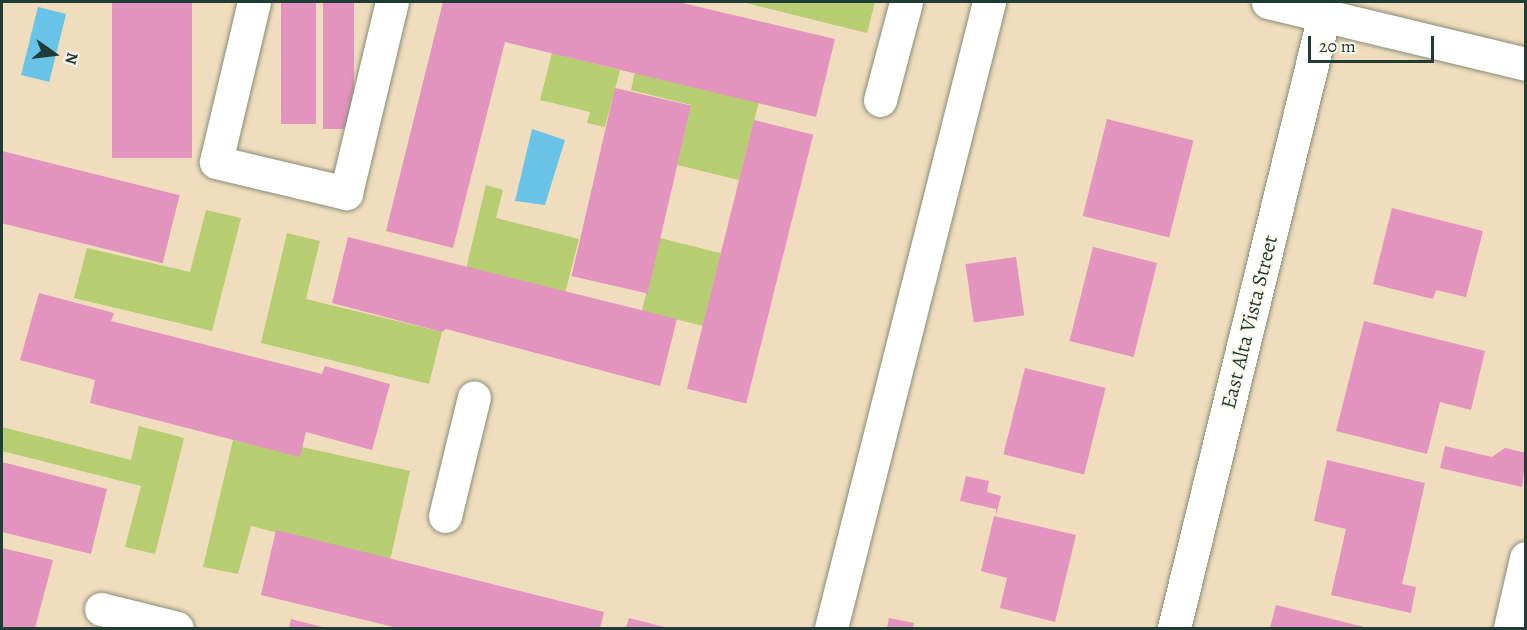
<!DOCTYPE html>
<style>
body{margin:0}
#map{position:relative;width:1527px;height:630px;overflow:hidden;background:#f0ddbd;font-family:Alegreya,serif}
div>[style]{position:absolute}
[style*='--x']{left:calc(var(--x)*1px);top:calc(var(--y)*1px);width:calc(var(--w)*1px);rotate:calc(var(--a)*1deg)}
.green>*{inset:0;background:#b6cd72;transform-origin:0 0}
.water>*{inset:0;background:#68c3e6;transform-origin:0 0}
.building>*{inset:0;background:#e293be;transform-origin:0 0}
.roads{filter:drop-shadow(0 0 2px #888d78) drop-shadow(0 0 2px #888d78)}
.minor>*{height:33px;margin:-16.5px;padding:0 16.5px;transform-origin:16.5px;border-radius:16.5px;background:#fff}
.major>*{height:33px;margin:-16.5px;padding:0 16.5px;transform-origin:16.5px;border-radius:16.5px;background:#fff}
span{translate:-50% -50%;white-space:nowrap;text-align:center;line-height:1.15;-webkit-text-stroke:4.5px #fbf7ec;paint-order:stroke}
.street-label{font-size:21px;color:#1f3d34}
.frame{position:absolute;inset:0;border:3px solid #1f3d34;pointer-events:none}
.north{position:absolute;left:24px;top:24px;width:60px;height:60px;-webkit-text-stroke:4px #fbf7ec;paint-order:stroke;rotate:104deg;font-size:16px;font-weight:700;line-height:24px;text-align:center;color:#1f3d34}
.north::after{content:'';display:block;margin:auto;width:21px;height:27px;background:#1f3d34;clip-path:polygon(50% 0,100% 100%,50% 72%,0 100%)}
.scale{position:absolute;left:1308px;top:36px;width:126px;height:27px;box-sizing:border-box;border:3px solid #1f3d34;border-top:0;padding-left:8px;font-size:18px;line-height:21px;white-space:nowrap;color:#1f3d34;-webkit-text-stroke:4px #fbf7ec;paint-order:stroke}
</style>
<div id="map">
<div class="green">
<div style="clip-path:polygon(742px 2px,875px 2px,867px 33px)"></div>
<div style="clip-path:polygon(552px 53px,620px 70px,605px 127px,587px 123px,590px 112px,540px 100px)"></div>
<div style="clip-path:polygon(635px 72px,759px 102px,739px 180px,677px 165px,691px 105px,631px 90px)"></div>
<div style="clip-path:polygon(486px 185px,503px 190px,496px 218px,579px 239px,565px 293px,466px 269px)"></div>
<div style="clip-path:polygon(206px 210px,241px 218px,212px 331px,74px 298px,87px 248px,190px 272px)"></div>
<div style="clip-path:polygon(287px 233px,320px 241px,306px 299px,442px 332px,429px 384px,261px 343px)"></div>
<div style="left:660px;top:238px;width:63px;height:75px;rotate:14deg"></div>
<div style="clip-path:polygon(139px 426px,184px 438px,155px 554px,125px 547px,141px 486px,2px 451px,2px 427px,131px 460px)"></div>
<div style="clip-path:polygon(233px 440px,300px 456px,302px 447px,410px 471px,390px 561px,251px 526px,238px 574px,203px 567px)"></div>
</div>
<div class="water">
<div style="left:38px;top:7px;width:29px;height:70px;rotate:14deg"></div>
<div style="clip-path:polygon(532px 129px,565px 140px,545px 205px,515px 201px)"></div>
</div>
<div class="building">
<div style="left:112px;top:2px;width:80px;height:156px"></div>
<div style="left:281px;top:2px;width:35px;height:122px"></div>
<div style="left:323px;top:2px;width:31px;height:127px"></div>
<div style="clip-path:polygon(443px 2px,678px 2px,835px 39px,816px 117px,505px 42px,453px 248px,386px 231px)"></div>
<div style="left:615px;top:88px;width:78px;height:193px;rotate:13deg"></div>
<div style="left:1107px;top:119px;width:89px;height:100px;rotate:14deg"></div>
<div style="left:754px;top:120px;width:61px;height:277px;rotate:14deg"></div>
<div style="left:2px;top:151px;width:183px;height:70px;rotate:14deg"></div>
<div style="clip-path:polygon(1392px 208px,1483px 231px,1466px 297px,1436px 290px,1433px 299px,1373px 284px)"></div>
<div style="clip-path:polygon(348px 237px,677px 319px,660px 386px,446px 329px,442px 332px,332px 303px)"></div>
<div style="left:1093px;top:247px;width:66px;height:97px;rotate:14deg"></div>
<div style="left:1016px;top:257px;width:59px;height:51px;rotate:82deg"></div>
<div style="clip-path:polygon(39px 293px,114px 313px,111px 321px,322px 374px,325px 366px,390px 384px,372px 450px,306px 432px,300px 457px,90px 403px,95px 380px,20px 360px)"></div>
<div style="clip-path:polygon(1364px 321px,1485px 351px,1471px 410px,1440px 402px,1427px 454px,1336px 431px)"></div>
<div style="left:1025px;top:368px;width:83px;height:89px;rotate:14deg"></div>
<div style="clip-path:polygon(1445px 446px,1492px 457px,1505px 448px,1526px 453px,1522px 487px,1440px 468px)"></div>
<div style="clip-path:polygon(1327px 460px,1425px 483px,1402px 584px,1416px 587px,1411px 613px,1331px 595px,1346px 529px,1314px 521px)"></div>
<div style="clip-path:polygon(2px 462px,107px 489px,91px 554px,2px 532px)"></div>
<div style="clip-path:polygon(966px 476px,989px 481px,987px 492px,1001px 496px,996px 515px,996px 509px,960px 501px)"></div>
<div style="clip-path:polygon(994px 516px,1076px 535px,1055px 622px,1000px 608px,1007px 578px,981px 571px)"></div>
<div style="clip-path:polygon(276px 530px,604px 612px,600px 628px,398px 628px,261px 595px)"></div>
<div style="clip-path:polygon(2px 548px,53px 560px,35px 628px,2px 628px)"></div>
<div style="clip-path:polygon(1276px 605px,1368px 628px,1270px 628px)"></div>
<div style="clip-path:polygon(629px 618px,668px 628px,626px 628px)"></div>
<div style="clip-path:polygon(889px 618px,914px 623px,913px 628px,887px 628px)"></div>
<div style="clip-path:polygon(291px 619px,326px 628px,289px 628px)"></div>
</div>
<div class="roads">
<div class="minor">
<div style="--x:254;--y:2;--w:164;--a:103.4"></div>
<div style="--x:216;--y:162;--w:134;--a:13.4"></div>
<div style="--x:346;--y:193;--w:196;--a:-76.5"></div>
<div style="--x:880;--y:100;--w:101;--a:-75.1"></div>
<div style="--x:445;--y:516;--w:122;--a:-76.3"></div>
<div style="--x:101;--y:609;--w:78;--a:14"></div>
<div style="--x:831;--y:628;--w:646;--a:-75.83"></div>
<div style="--x:1174;--y:628;--w:631;--a:-76.25"></div>
<div style="--x:1510;--y:628;--w:72;--a:-77.1"></div>
</div>
<div class="major">
<div style="--x:1268;--y:2;--w:265;--a:13.5"></div>
</div>
</div>
<div class="street-label">
<span style="left:1249px;top:322px;rotate:-76deg">East Alta Vista Street</span>
</div>
<div class="frame"></div>
<div class="north">N</div>
<div class="scale">20 m</div>
</div>
